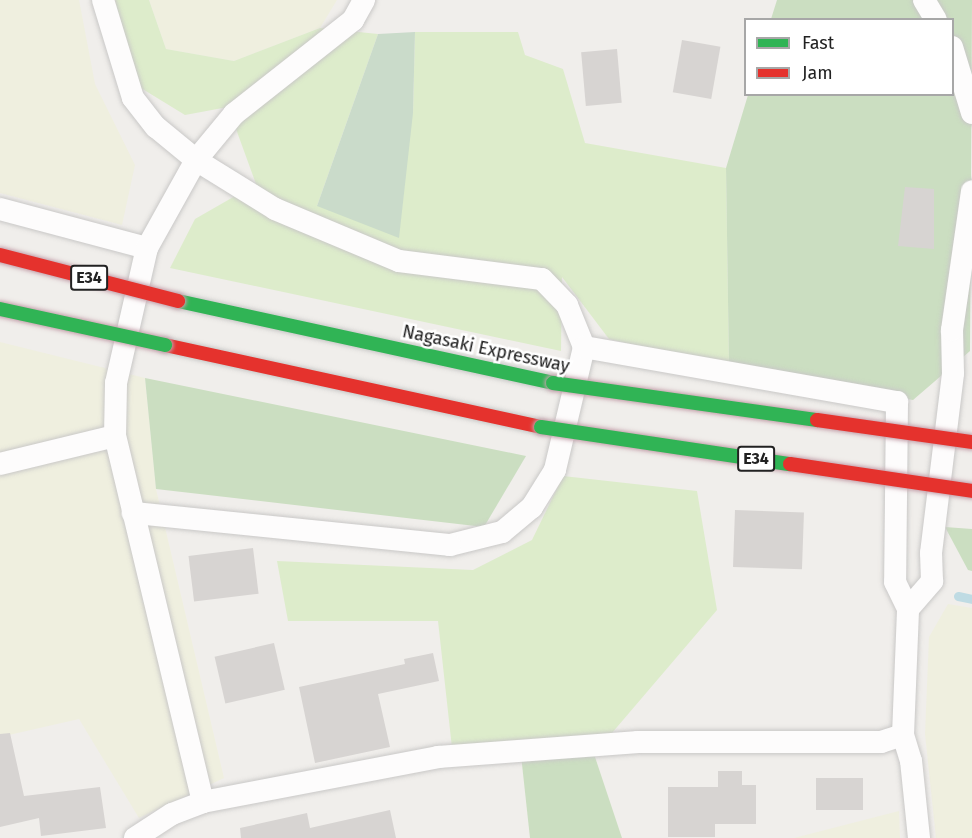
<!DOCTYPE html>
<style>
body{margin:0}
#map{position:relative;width:972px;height:838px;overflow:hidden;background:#f0eeeb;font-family:"Fira Sans",sans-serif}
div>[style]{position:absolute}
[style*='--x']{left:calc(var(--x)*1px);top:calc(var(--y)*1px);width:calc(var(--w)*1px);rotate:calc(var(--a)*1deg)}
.farmland>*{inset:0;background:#efefdf}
.grass>*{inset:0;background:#ddeccb}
.forest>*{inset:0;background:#cbdec1}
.cemetery>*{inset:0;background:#cadbca}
.stream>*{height:9px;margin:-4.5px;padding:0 4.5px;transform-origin:4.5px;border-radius:4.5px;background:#bfdbe3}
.building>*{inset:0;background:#d7d4d2;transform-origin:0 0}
.roads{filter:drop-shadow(0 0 2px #c9c8c7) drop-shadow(0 0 2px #c9c8c7)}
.street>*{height:22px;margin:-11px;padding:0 11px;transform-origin:11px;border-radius:11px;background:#fdfcfc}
.fast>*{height:14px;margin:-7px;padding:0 7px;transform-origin:7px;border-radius:7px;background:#30b455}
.jam>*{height:14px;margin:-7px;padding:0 7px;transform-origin:7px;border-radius:7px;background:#e5322d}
.bridges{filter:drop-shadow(0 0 2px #c5a2ac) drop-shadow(0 0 2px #c5a2ac)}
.fast-bridge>*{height:14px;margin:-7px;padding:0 7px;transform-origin:7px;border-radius:7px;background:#30b455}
.jam-bridge>*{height:14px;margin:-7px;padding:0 7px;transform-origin:7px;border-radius:7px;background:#e5322d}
span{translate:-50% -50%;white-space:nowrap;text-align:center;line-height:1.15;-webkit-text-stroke:5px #fff;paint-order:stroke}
.shield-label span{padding:2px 4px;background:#fff;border:2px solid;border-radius:4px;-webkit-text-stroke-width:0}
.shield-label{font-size:16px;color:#222;font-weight:700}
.street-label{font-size:18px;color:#222}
.legend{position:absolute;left:744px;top:18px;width:210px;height:78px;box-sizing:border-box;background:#fff;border:2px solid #a7a7a7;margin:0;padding:8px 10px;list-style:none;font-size:18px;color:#222}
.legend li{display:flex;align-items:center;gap:12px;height:30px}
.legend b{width:30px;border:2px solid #a7a7a7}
</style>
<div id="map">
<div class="farmland">
<div style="clip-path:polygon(0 0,79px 0,95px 84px,135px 165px,122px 225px,0 193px)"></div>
<div style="clip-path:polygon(149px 0,337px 0,320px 28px,234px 61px,166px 49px)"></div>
<div style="clip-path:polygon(0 342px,145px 378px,156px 489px,224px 778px,139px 818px,79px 719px,0 737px)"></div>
<div style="clip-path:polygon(948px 604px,972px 608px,972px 838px,936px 838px,925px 734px,929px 637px)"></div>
<div style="clip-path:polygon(899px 811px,900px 838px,794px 838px)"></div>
</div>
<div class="grass">
<div style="clip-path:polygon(115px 0,149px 0,166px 49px,234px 61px,320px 28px,378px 34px,317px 206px,413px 113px,415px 32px,518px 32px,525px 55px,563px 69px,585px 143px,726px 168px,729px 367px,609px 339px,562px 277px,561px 351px,170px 268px,195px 219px,256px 184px,228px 107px,185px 115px,136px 85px)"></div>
<div style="clip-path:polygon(563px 476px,697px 491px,717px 610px,594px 754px,453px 757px,438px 621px,288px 621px,277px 561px,473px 570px,532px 540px)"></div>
</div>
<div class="forest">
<div style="clip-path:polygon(777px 0,972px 0,970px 351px,913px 400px,729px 367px,726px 168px,748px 95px,952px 94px,952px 20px,771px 19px)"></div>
<div style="clip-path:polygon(145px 378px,526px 456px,484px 527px,156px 489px)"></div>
<div style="clip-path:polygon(945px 527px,972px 529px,972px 571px,968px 570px)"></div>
<div style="clip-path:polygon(594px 754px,622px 838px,530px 838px,521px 755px)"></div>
</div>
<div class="cemetery">
<div style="clip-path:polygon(415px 32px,413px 113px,399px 238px,317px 206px,378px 34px)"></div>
</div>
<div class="stream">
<div style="--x:958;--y:596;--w:14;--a:12"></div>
</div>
<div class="building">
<div style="left:682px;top:40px;width:39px;height:53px;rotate:10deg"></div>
<div style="left:617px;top:49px;width:54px;height:36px;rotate:85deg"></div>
<div style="clip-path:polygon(905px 187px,934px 189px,934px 249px,898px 246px)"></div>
<div style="left:735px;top:510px;width:69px;height:57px;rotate:2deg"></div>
<div style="left:253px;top:548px;width:46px;height:65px;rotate:83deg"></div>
<div style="left:274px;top:643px;width:48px;height:61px;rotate:77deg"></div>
<div style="clip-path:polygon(433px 653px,439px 681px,378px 694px,390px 747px,315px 763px,299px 687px,405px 664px,404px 659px)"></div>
<div style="clip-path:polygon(10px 733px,24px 796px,100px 787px,106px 828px,41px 836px,39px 818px,0 827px,0 734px)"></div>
<div style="clip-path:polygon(718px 771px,742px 771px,742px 785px,756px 785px,756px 824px,715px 824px,715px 837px,668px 837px,668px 787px,718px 787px)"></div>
<div style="left:816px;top:778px;width:47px;height:32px"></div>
<div style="clip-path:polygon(390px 810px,396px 838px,241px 838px,240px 828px,307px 813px,310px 828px)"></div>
</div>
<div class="roads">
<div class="street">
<div style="--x:103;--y:0;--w:102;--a:73"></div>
<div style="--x:133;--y:98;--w:37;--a:52"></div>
<div style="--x:156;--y:127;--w:52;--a:39.5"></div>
<div style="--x:196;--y:160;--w:93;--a:31.8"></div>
<div style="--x:275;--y:209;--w:134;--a:22.8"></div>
<div style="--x:399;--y:261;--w:144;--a:7.2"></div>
<div style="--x:542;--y:279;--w:36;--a:46"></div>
<div style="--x:567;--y:305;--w:45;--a:68"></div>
<div style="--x:584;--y:347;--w:126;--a:103.3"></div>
<div style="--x:555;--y:470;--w:44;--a:121.9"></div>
<div style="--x:532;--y:507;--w:39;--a:140"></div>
<div style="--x:502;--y:532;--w:54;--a:166"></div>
<div style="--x:450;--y:545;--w:319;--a:-174.2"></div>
<div style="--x:924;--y:0;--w:23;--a:59"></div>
<div style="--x:952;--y:47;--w:69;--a:73.1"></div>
<div style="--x:0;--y:209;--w:152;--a:14.9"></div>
<div style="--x:584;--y:347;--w:318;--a:10"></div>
<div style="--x:897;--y:402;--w:180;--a:90.6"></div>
<div style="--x:895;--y:582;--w:30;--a:64"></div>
<div style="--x:0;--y:464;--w:118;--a:-13.7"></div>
<div style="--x:203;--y:802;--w:239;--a:-10.8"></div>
<div style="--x:438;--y:757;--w:201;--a:-4.3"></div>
<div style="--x:638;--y:742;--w:243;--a:0"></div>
<div style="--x:881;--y:742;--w:23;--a:-18"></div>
<div style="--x:135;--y:838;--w:44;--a:-33"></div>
<div style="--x:172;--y:814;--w:33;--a:-21"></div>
<div style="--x:203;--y:802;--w:376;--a:-103.5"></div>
<div style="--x:115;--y:436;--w:53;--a:-88.9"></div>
<div style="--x:116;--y:383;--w:139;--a:-77.1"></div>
<div style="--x:147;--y:248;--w:101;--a:-60.9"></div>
<div style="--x:196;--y:160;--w:60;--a:-50.4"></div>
<div style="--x:234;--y:114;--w:152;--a:-38.3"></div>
<div style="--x:353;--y:20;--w:23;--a:-61"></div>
<div style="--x:919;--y:838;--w:77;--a:-95.9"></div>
<div style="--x:911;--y:761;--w:27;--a:-107"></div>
<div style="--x:903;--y:735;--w:126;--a:-87.7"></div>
<div style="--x:908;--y:609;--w:37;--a:-49"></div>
<div style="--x:932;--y:581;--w:28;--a:-92"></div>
<div style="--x:931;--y:553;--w:181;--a:-83"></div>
<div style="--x:953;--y:373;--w:43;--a:-91.3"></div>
<div style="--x:952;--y:330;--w:140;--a:-81.8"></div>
</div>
<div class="fast">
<div style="--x:178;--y:301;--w:384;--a:12.3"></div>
</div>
<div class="jam">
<div style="--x:165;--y:345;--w:385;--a:12.3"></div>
</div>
</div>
<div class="bridges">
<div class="fast-bridge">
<div style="--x:0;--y:309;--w:169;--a:12.3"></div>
<div style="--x:553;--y:383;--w:267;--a:8"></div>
<div style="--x:541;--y:427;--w:252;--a:8.5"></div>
</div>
<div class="jam-bridge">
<div style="--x:0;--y:255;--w:184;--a:14.5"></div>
<div style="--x:817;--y:420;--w:157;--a:8.1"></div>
<div style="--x:790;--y:464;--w:184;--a:8.4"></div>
</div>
</div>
<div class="shield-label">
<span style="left:89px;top:278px">E34</span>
<span style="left:756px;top:459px">E34</span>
</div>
<div class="street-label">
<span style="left:486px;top:349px;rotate:12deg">Nagasaki Expressway</span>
</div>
<ul class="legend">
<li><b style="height:8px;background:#30b455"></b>Fast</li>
<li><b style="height:8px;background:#e5322d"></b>Jam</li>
</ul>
</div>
